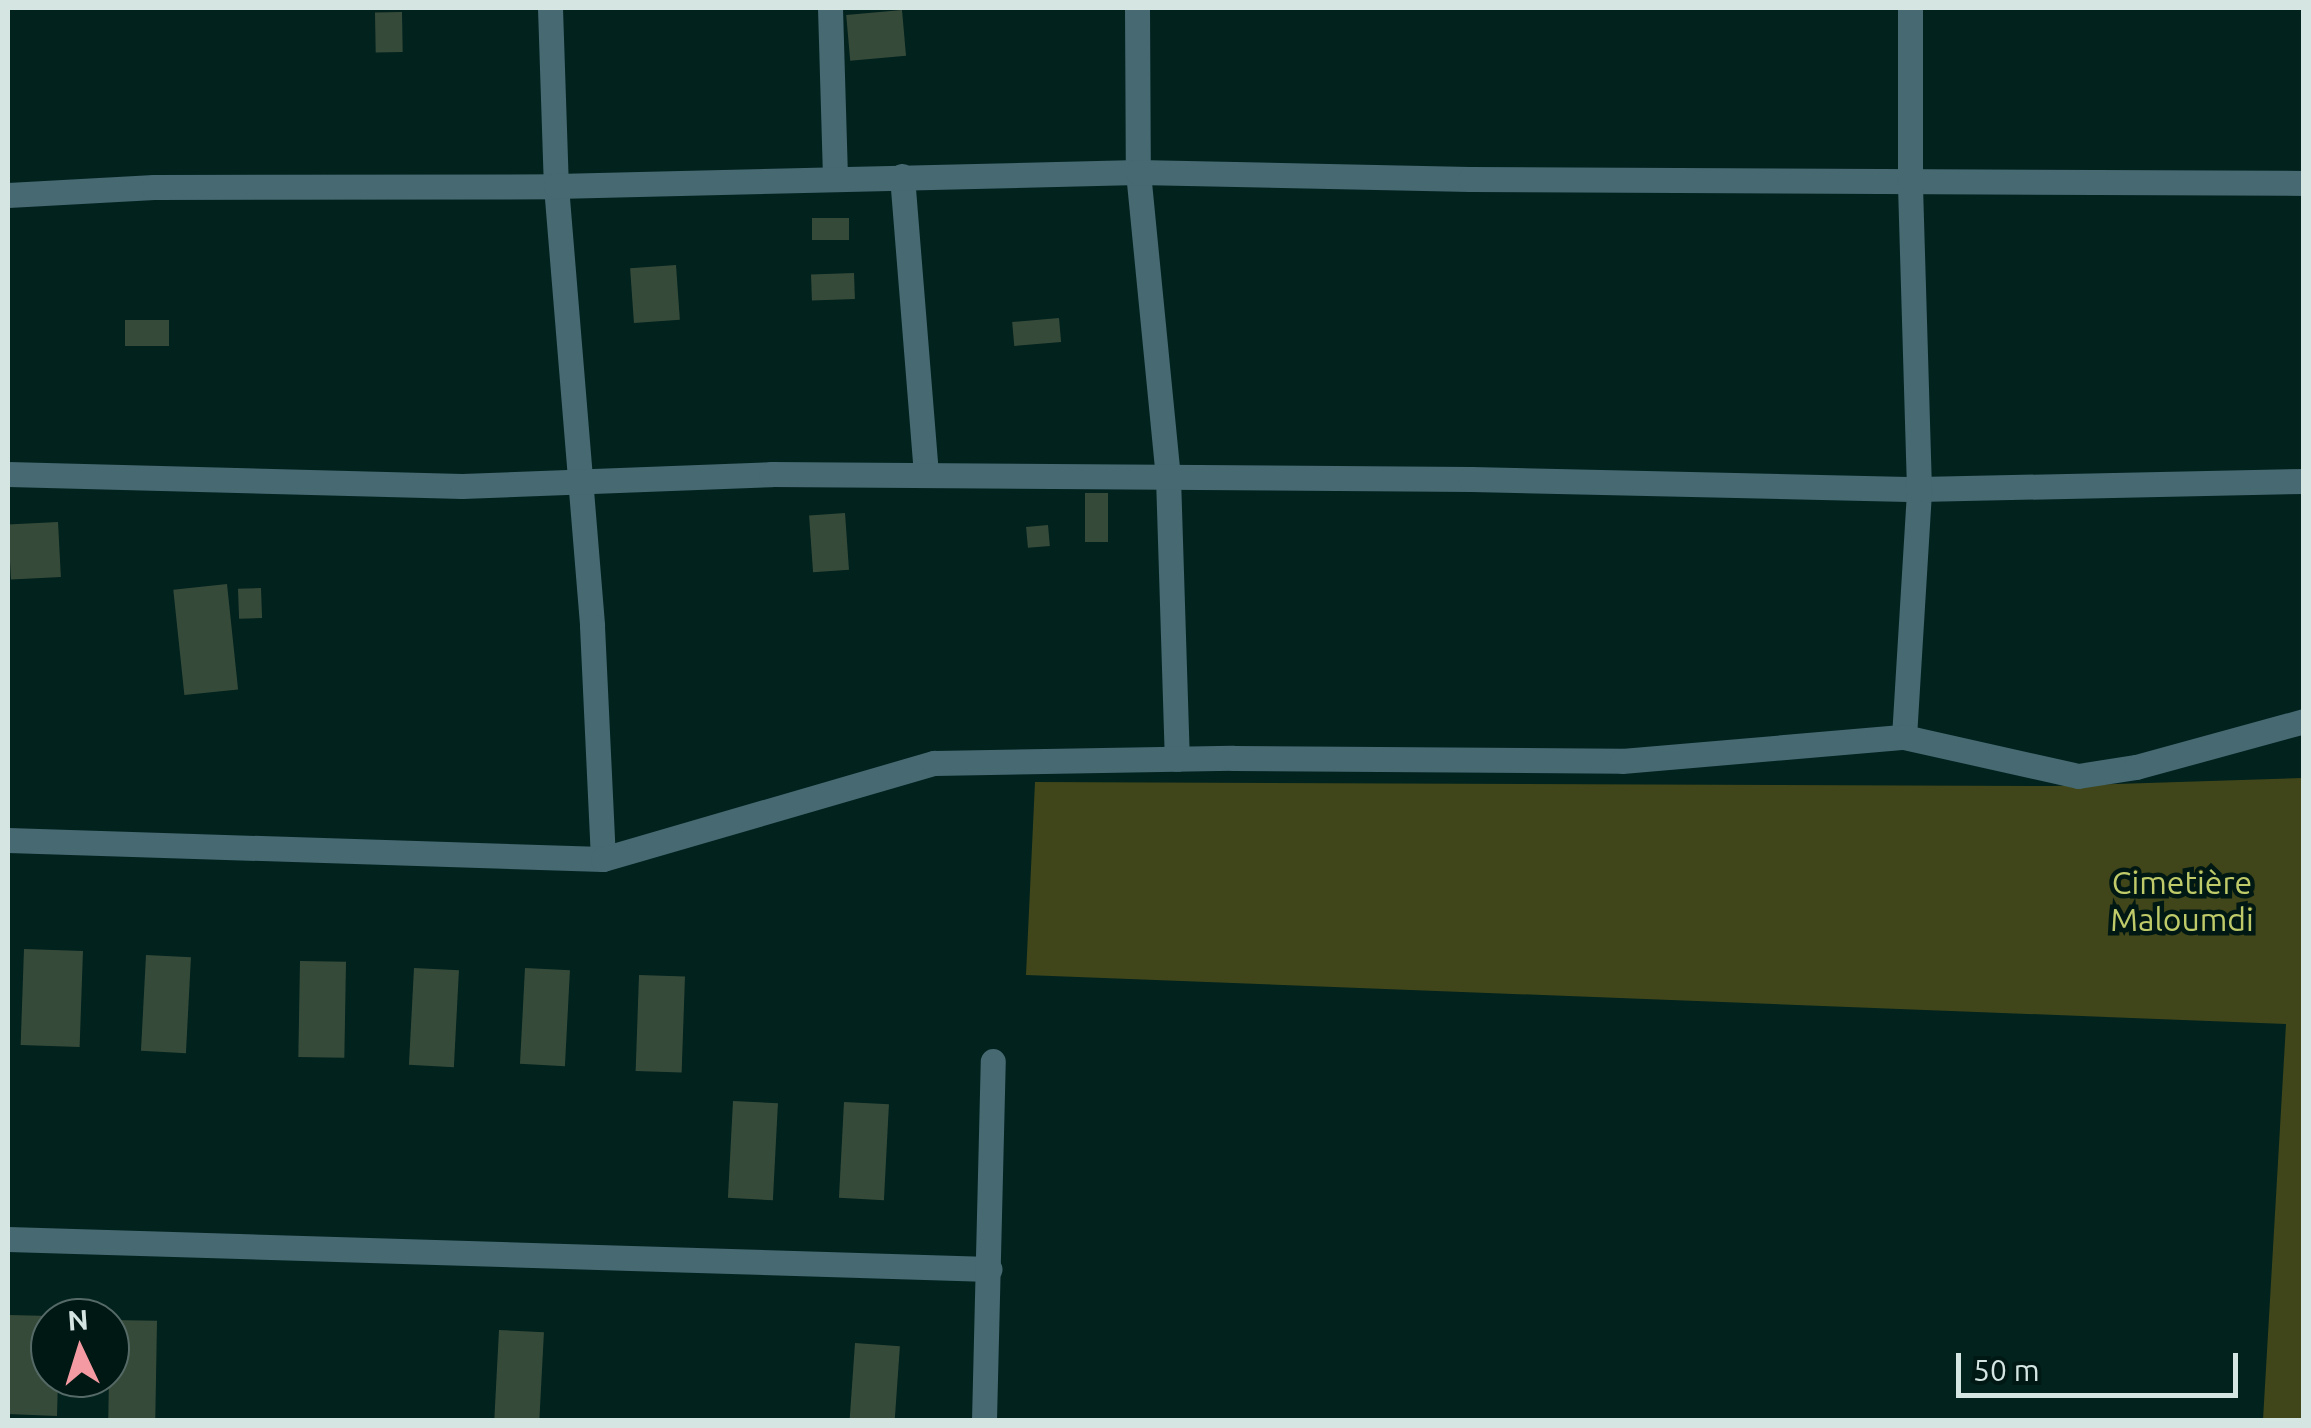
<!DOCTYPE html>
<meta charset="utf-8">
<style>
body{margin:0}
#map{position:relative;width:2311px;height:1428px;overflow:hidden;background:#02221e;font-family:Ubuntu,sans-serif}
div>[style]{position:absolute}
[style*='--x']{left:calc(var(--x)*1px);top:calc(var(--y)*1px);width:calc(var(--w)*1px);rotate:calc(var(--a)*1deg)}
.green>*{inset:0;background:#404619}
.building>*{inset:0;background:#364a39;transform-origin:0 0}
.minor>*{height:25px;margin:-12.5px;padding:0 12.5px;transform-origin:12.5px;border-radius:12.5px;background:#466972}
span{translate:-50% -50%;white-space:nowrap;text-align:center;line-height:1.15;-webkit-text-stroke:9px #001814;paint-order:stroke}
.park-label{font-size:32px;color:#bfcb69}
.frame{position:absolute;inset:0;border:10px solid #d4e5e2;pointer-events:none}
.north{position:absolute;left:30px;top:1298px;width:100px;height:100px;box-sizing:border-box;background:#001814;border:2px solid #556a66;border-radius:50%;rotate:356deg;font-size:28px;font-weight:700;line-height:40px;text-align:center;color:#d4e5e2}
.north::after{content:'';display:block;margin:auto;width:35px;height:45px;background:#f49aa2;clip-path:polygon(50% 0,100% 100%,50% 72%,0 100%)}
.scale{position:absolute;left:1956px;top:1353px;width:282px;height:45px;box-sizing:border-box;border:5px solid #d4e5e2;border-top:0;padding-left:12px;font-size:30px;line-height:35px;white-space:nowrap;color:#d4e5e2;-webkit-text-stroke:8px #001814;paint-order:stroke}
</style>
<div id="map">
<div class="green">
<div style="clip-path:polygon(2303px 778px,2303px 1420px,2263px 1420px,2286px 1024px,1026px 975px,1035px 782px,2054px 786px)"></div>
</div>
<div class="building">
<div style="left:902px;top:10px;width:46px;height:56px;rotate:85deg"></div>
<div style="left:402px;top:12px;width:40px;height:27px;rotate:89deg"></div>
<div style="left:812px;top:218px;width:37px;height:22px"></div>
<div style="left:676px;top:265px;width:55px;height:46px;rotate:86deg"></div>
<div style="left:854px;top:273px;width:26px;height:43px;rotate:88deg"></div>
<div style="left:1059px;top:318px;width:24px;height:47px;rotate:85deg"></div>
<div style="left:169px;top:320px;width:26px;height:44px;rotate:90deg"></div>
<div style="left:1085px;top:493px;width:23px;height:49px"></div>
<div style="left:845px;top:513px;width:57px;height:36px;rotate:86deg"></div>
<div style="left:58px;top:522px;width:55px;height:50px;rotate:87deg"></div>
<div style="left:1048px;top:525px;width:21px;height:22px;rotate:85deg"></div>
<div style="left:227px;top:584px;width:106px;height:54px;rotate:84deg"></div>
<div style="left:261px;top:588px;width:30px;height:23px;rotate:88deg"></div>
<div style="left:24px;top:949px;width:59px;height:96px;rotate:2deg"></div>
<div style="left:146px;top:955px;width:45px;height:96px;rotate:3deg"></div>
<div style="left:300px;top:961px;width:46px;height:96px;rotate:1deg"></div>
<div style="left:414px;top:968px;width:45px;height:97px;rotate:3deg"></div>
<div style="left:525px;top:968px;width:45px;height:96px;rotate:3deg"></div>
<div style="left:639px;top:975px;width:46px;height:96px;rotate:2deg"></div>
<div style="left:733px;top:1101px;width:45px;height:97px;rotate:3deg"></div>
<div style="left:844px;top:1102px;width:45px;height:96px;rotate:3deg"></div>
<div style="clip-path:polygon(9px 1315px,50px 1316px,50px 1378px,58px 1378px,57px 1416px,8px 1414px)"></div>
<div style="left:110px;top:1320px;width:47px;height:99px;rotate:1deg"></div>
<div style="left:499px;top:1330px;width:45px;height:90px;rotate:3deg"></div>
<div style="left:855px;top:1343px;width:45px;height:77px;rotate:4deg"></div>
</div>
<div class="minor">
<div style="--x:550;--y:8;--w:178;--a:88.1"></div>
<div style="--x:556;--y:186;--w:441;--a:85.3"></div>
<div style="--x:592;--y:626;--w:233;--a:87.3"></div>
<div style="--x:830;--y:8;--w:171;--a:88.3"></div>
<div style="--x:1137;--y:8;--w:164;--a:89.7"></div>
<div style="--x:1138;--y:172;--w:306;--a:84.4"></div>
<div style="--x:1168;--y:477;--w:282;--a:88.2"></div>
<div style="--x:902;--y:176;--w:300;--a:85.4"></div>
<div style="--x:8;--y:195;--w:146;--a:-3.1"></div>
<div style="--x:154;--y:187;--w:402;--a:-0.1"></div>
<div style="--x:556;--y:186;--w:582;--a:-1.38"></div>
<div style="--x:1138;--y:172;--w:332;--a:1.2"></div>
<div style="--x:1470;--y:179;--w:834;--a:0.27"></div>
<div style="--x:8;--y:474;--w:454;--a:1.5"></div>
<div style="--x:462;--y:486;--w:309;--a:-2.2"></div>
<div style="--x:771;--y:474;--w:700;--a:0.41"></div>
<div style="--x:1471;--y:479;--w:448;--a:1.3"></div>
<div style="--x:1919;--y:489;--w:385;--a:-1.2"></div>
<div style="--x:1904;--y:737;--w:248;--a:-86.5"></div>
<div style="--x:1919;--y:489;--w:311;--a:-91.7"></div>
<div style="--x:1910;--y:178;--w:170;--a:-90"></div>
<div style="--x:8;--y:840;--w:595;--a:1.83"></div>
<div style="--x:603;--y:859;--w:345;--a:-16.2"></div>
<div style="--x:934;--y:763;--w:299;--a:-1"></div>
<div style="--x:1233;--y:758;--w:389;--a:0.4"></div>
<div style="--x:1622;--y:761;--w:283;--a:-4.9"></div>
<div style="--x:1904;--y:737;--w:178;--a:12.6"></div>
<div style="--x:2078;--y:776;--w:59;--a:-8.8"></div>
<div style="--x:2136;--y:767;--w:174;--a:-15.3"></div>
<div style="--x:8;--y:1239;--w:982;--a:1.75"></div>
<div style="--x:984;--y:1420;--w:359;--a:-88.6"></div>
</div>
<div class="park-label">
<span style="left:2182px;top:901px">Cimetière<br>Maloumdi</span>
</div>
<div class="frame"></div>
<div class="north">N</div>
<div class="scale">50 m</div>
</div>
